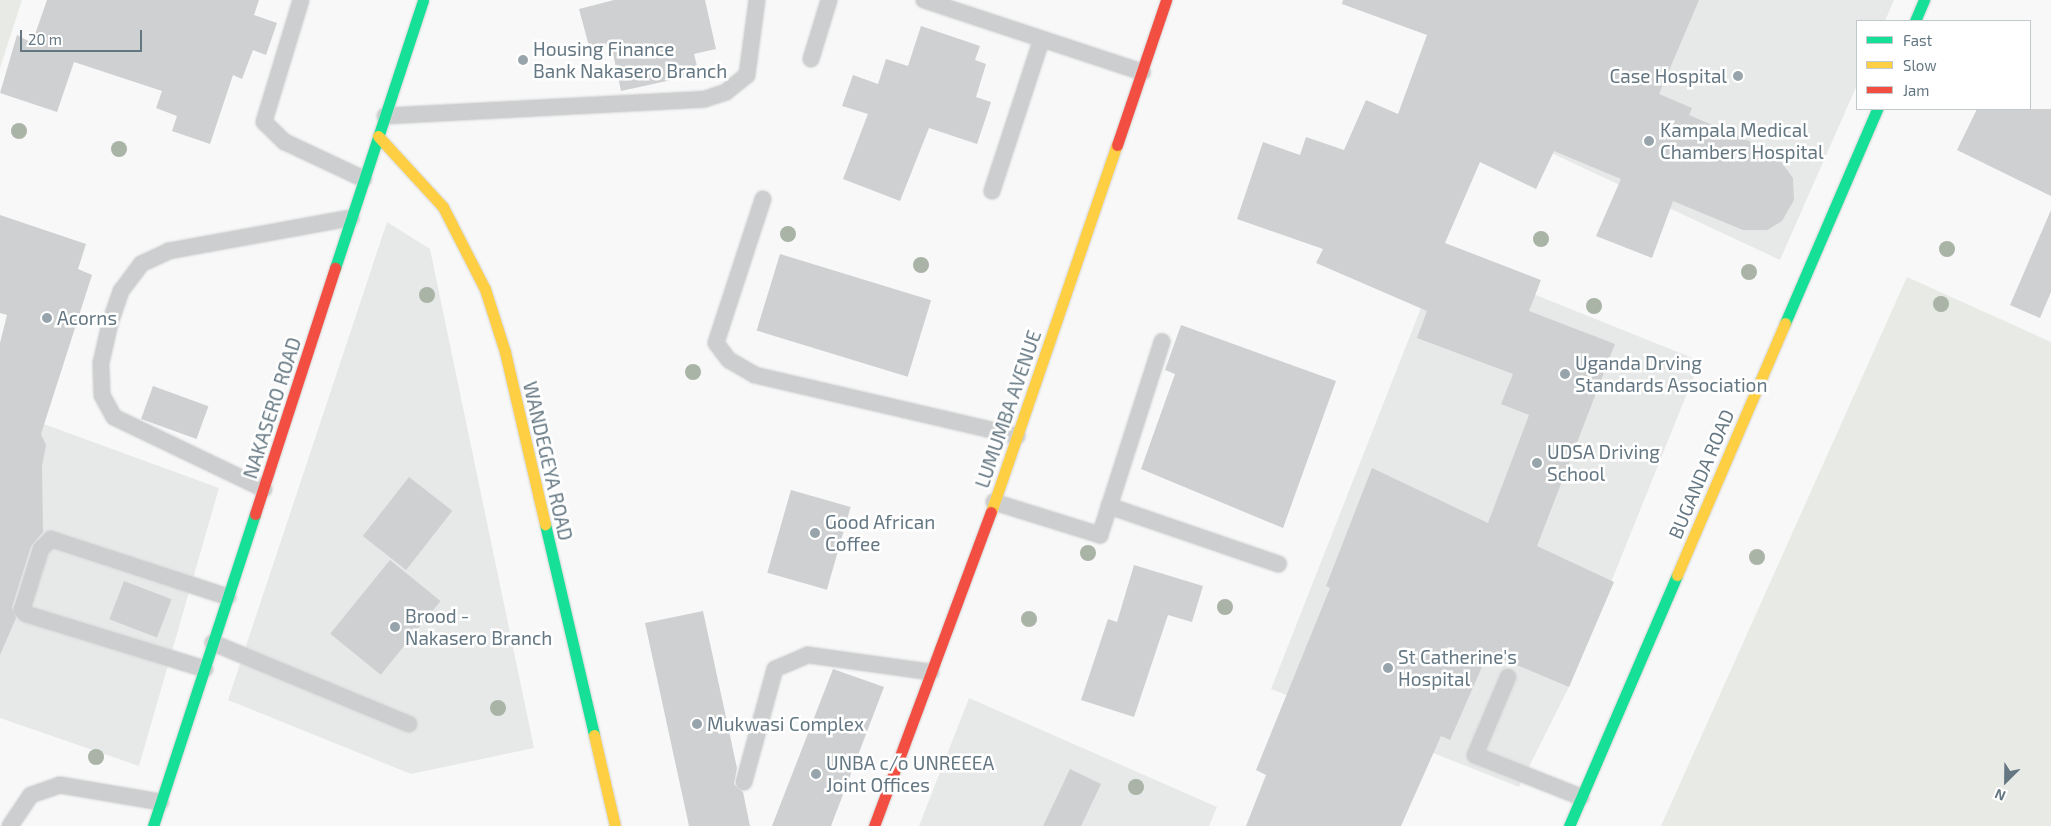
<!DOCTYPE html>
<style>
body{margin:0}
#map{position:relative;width:2051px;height:826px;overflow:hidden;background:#f8f8f8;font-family:"Exo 2",sans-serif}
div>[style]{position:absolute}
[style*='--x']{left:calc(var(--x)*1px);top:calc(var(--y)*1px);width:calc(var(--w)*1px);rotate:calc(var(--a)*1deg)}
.built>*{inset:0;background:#e7e9e8}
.green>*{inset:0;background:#e7eae5}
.building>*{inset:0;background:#ced0d1;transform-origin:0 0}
.roads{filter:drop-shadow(0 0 1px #d4d5d6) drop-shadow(0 0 1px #d4d5d6)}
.lane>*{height:16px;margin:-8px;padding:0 8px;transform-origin:8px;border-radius:8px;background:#cdcecf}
.fast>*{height:11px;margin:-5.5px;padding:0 5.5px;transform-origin:5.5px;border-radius:5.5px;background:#16e098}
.slow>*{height:11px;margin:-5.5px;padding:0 5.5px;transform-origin:5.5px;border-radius:5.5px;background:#ffcf43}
.jam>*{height:11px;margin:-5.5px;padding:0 5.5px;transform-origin:5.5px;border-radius:5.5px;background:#f24e42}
.trees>*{width:16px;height:16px;margin:-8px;border-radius:50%;background:#a9b3a6}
.dots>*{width:14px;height:14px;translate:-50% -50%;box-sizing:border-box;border:2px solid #fff;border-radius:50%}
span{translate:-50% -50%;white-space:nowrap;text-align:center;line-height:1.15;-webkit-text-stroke:5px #fff;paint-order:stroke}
.poi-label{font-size:19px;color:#647782}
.left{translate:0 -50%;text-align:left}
.right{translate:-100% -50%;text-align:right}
.street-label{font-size:19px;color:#647782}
.legend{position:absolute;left:1856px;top:20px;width:175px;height:90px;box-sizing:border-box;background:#fff;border:1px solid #c1c9cd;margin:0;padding:6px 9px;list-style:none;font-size:15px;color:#647782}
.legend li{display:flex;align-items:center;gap:10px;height:25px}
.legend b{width:25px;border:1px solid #c1c9cd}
.north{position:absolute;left:1981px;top:756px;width:50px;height:50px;-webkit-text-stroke:4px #fff;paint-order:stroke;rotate:203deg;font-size:14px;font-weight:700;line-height:20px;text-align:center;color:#647782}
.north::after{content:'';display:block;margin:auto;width:18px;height:22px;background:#647782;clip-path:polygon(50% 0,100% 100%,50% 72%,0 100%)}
.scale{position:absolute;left:20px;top:30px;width:122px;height:22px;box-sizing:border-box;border:2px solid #647782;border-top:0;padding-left:6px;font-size:15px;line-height:18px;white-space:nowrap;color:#647782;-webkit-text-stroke:4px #fff;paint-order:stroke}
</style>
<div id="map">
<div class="built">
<div style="clip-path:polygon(1552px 0,1894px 0,1885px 21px,1857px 21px,1857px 85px,1780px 260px,1498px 128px)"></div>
<div style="clip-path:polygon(387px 222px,430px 249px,534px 748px,411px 774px,228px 700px)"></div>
<div style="clip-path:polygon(1441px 257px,1700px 361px,1569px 687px,1519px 787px,1271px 689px)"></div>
<div style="clip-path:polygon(0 408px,219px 488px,139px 766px,0 718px)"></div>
<div style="clip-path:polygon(969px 698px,1217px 807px,1209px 826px,919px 826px)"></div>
</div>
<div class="green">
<div style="clip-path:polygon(0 0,22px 0,0 68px)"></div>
<div style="clip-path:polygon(1907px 277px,2051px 342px,2051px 826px,1661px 826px)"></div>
</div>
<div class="building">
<div style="clip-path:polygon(47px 0,259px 0,254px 15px,277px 23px,266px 55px,253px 50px,242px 79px,233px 75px,210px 144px,172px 131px,177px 116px,156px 108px,162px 91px,74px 62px,57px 112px,0 93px,17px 35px,32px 43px)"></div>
<div style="clip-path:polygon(614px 0,705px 0,716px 49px,694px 54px,699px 74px,621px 91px,611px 44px,590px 50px,579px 9px)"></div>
<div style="clip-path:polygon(1343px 0,1699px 0,1659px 94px,1692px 108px,1689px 115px,1765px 148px,1779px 159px,1793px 178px,1794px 200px,1782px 221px,1767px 230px,1743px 230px,1673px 201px,1652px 258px,1596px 236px,1621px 179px,1554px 151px,1536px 189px,1480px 162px,1445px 243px,1541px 280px,1529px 311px,1615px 344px,1537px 546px,1614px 582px,1569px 687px,1488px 653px,1450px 740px,1441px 736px,1401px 826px,1246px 826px,1266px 775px,1256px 770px,1330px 588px,1326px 586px,1372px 468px,1488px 523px,1529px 415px,1501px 404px,1513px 374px,1417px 338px,1427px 311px,1316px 263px,1323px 249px,1237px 219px,1263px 142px,1300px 155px,1306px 137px,1344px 150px,1366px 100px,1398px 114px,1427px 35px,1342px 4px)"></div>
<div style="clip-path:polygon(921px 26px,980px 46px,975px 60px,986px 64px,976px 97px,991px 102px,977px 144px,929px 128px,900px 201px,843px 179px,868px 114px,842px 106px,853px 75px,878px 84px,886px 59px,908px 66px)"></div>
<div style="clip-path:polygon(1977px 109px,2051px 109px,2051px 196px,1957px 150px)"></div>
<div style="clip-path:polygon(2051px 210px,2051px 292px,2040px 318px,2010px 305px)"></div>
<div style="clip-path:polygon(0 215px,86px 244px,78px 269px,92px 275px,41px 434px,46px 445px,42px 466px,43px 532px,31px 546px,12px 607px,16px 618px,0 655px,0 343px,7px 315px,0 313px)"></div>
<div style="left:780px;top:254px;width:158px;height:80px;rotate:17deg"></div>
<div style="clip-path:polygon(1181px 325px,1336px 381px,1283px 528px,1141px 469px,1175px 374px,1165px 370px)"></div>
<div style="left:153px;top:386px;width:59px;height:35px;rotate:20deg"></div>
<div style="left:409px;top:477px;width:55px;height:75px;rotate:38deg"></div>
<div style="left:791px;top:490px;width:62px;height:86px;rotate:16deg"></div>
<div style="left:390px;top:560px;width:65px;height:95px;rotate:39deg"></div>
<div style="clip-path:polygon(1134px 565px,1203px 586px,1192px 622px,1168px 615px,1134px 717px,1081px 700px,1108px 619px,1117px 622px)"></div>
<div style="left:124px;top:581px;width:51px;height:41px;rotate:21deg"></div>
<div style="clip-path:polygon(703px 611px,737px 768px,734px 784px,743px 792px,750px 826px,689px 826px,645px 623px)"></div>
<div style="clip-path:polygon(833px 669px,884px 687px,831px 826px,772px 826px)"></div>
<div style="clip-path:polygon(1070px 769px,1101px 784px,1081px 826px,1043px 826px)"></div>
</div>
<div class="roads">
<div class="lane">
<div style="--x:301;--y:0;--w:127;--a:106.9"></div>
<div style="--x:264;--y:122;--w:29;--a:44"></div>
<div style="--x:285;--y:142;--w:87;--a:25.1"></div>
<div style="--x:924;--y:0;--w:230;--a:18.3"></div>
<div style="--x:811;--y:59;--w:62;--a:-73"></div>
<div style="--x:385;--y:116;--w:320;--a:-3"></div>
<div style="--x:705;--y:99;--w:22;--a:-18"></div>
<div style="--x:726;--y:92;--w:27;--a:-39"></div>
<div style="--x:747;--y:75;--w:76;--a:-82.4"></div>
<div style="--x:992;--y:191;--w:158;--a:-71.9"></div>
<div style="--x:763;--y:199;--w:151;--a:108.1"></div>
<div style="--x:716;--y:343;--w:21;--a:53"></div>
<div style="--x:729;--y:360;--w:30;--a:30"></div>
<div style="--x:755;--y:375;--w:269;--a:13.1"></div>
<div style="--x:264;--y:489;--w:166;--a:-154.4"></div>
<div style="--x:114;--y:417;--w:25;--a:-119"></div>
<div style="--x:102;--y:395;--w:32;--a:-92"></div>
<div style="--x:101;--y:363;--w:41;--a:-77.3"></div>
<div style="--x:110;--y:323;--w:34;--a:-71"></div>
<div style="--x:121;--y:291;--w:34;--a:-53"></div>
<div style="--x:141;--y:264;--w:31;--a:-25"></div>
<div style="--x:169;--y:251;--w:185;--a:-10.3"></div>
<div style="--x:994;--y:502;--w:111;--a:17.3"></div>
<div style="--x:1100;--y:535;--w:203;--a:-72.2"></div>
<div style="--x:1109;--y:506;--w:179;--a:18.9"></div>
<div style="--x:213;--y:643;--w:212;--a:22.5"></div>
<div style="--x:205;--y:669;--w:187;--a:-162.9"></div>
<div style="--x:26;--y:614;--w:6;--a:-135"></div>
<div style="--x:22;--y:610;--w:64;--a:-72.7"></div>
<div style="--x:41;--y:549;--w:14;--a:-45"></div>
<div style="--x:51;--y:539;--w:186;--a:18.1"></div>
<div style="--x:1508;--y:677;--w:85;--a:112.9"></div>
<div style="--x:1475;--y:755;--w:114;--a:21.6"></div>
<div style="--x:744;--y:782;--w:117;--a:-74.7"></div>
<div style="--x:775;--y:669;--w:36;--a:-23"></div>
<div style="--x:808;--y:655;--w:124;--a:7.9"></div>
<div style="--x:10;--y:826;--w:37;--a:-56"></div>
<div style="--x:31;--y:795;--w:31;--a:-19"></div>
<div style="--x:60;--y:785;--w:102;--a:9.6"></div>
</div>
<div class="fast">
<div style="--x:1915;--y:21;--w:23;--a:-67"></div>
<div style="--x:335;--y:268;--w:282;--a:-71.8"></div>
<div style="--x:1785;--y:323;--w:233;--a:-66.7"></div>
<div style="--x:545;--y:524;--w:217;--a:76.9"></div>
<div style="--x:153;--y:826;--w:328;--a:-71.9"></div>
<div style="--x:1569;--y:826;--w:273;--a:-66.7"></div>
</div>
<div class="slow">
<div style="--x:378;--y:136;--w:96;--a:47.5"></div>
<div style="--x:443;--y:207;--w:92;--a:62.9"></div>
<div style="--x:485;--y:289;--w:66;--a:72.4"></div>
<div style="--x:505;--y:352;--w:177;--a:76.9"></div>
<div style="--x:991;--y:512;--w:388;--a:-71.1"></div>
<div style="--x:1677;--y:575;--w:274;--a:-66.8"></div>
<div style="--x:594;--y:735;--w:93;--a:77"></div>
</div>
<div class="jam">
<div style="--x:1117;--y:145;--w:153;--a:-71.3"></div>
<div style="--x:255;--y:514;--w:259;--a:-72"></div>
<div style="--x:874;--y:826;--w:335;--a:-69.6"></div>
</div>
</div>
<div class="trees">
<div style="left:19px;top:131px"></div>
<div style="left:119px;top:149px"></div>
<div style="left:788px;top:234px"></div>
<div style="left:1541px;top:239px"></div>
<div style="left:1947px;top:249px"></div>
<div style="left:921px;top:265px"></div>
<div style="left:1749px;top:272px"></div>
<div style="left:427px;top:295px"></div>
<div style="left:1941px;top:304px"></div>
<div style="left:1594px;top:306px"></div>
<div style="left:693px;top:372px"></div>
<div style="left:1088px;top:553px"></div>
<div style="left:1757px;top:557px"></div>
<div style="left:1225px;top:607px"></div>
<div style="left:1029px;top:619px"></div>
<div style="left:498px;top:708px"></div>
<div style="left:96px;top:757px"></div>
<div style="left:1136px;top:787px"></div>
</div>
<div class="dots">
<div style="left:523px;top:60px;background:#98a4ab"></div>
<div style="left:1738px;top:76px;background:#98a4ab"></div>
<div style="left:1649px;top:141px;background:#98a4ab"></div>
<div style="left:47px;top:318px;background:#98a4ab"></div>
<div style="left:1565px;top:374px;background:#98a4ab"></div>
<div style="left:1537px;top:463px;background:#98a4ab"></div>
<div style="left:815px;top:533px;background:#98a4ab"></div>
<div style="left:395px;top:627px;background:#98a4ab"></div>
<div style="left:1388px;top:668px;background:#98a4ab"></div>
<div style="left:697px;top:724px;background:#98a4ab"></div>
<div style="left:816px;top:774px;background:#98a4ab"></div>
</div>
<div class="poi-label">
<span class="left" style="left:533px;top:60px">Housing Finance<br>Bank Nakasero Branch</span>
<span class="right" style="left:1727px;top:76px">Case Hospital</span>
<span class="left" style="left:1660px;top:141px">Kampala Medical<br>Chambers Hospital</span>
<span class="left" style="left:57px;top:318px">Acorns</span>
<span class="left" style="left:1575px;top:374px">Uganda Drving<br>Standards Association</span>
<span class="left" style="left:1547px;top:463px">UDSA Driving<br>School</span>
<span class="left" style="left:825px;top:533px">Good African<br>Coffee</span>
<span class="left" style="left:405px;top:627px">Brood -<br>Nakasero Branch</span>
<span class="left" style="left:1398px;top:668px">St Catherine's<br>Hospital</span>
<span class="left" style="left:707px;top:724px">Mukwasi Complex</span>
<span class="left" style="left:826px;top:774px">UNBA c/o UNREEEA<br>Joint Offices</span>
</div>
<div class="street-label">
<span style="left:272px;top:408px;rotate:-72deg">NAKASERO ROAD</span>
<span style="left:1008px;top:409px;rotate:-71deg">LUMUMBA AVENUE</span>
<span style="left:548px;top:461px;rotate:77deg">WANDEGEYA ROAD</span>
<span style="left:1701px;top:474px;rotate:-67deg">BUGANDA ROAD</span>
</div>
<ul class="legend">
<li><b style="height:6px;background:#16e098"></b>Fast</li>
<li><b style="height:6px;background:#ffcf43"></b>Slow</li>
<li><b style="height:6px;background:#f24e42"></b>Jam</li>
</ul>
<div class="north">N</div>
<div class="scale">20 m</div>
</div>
